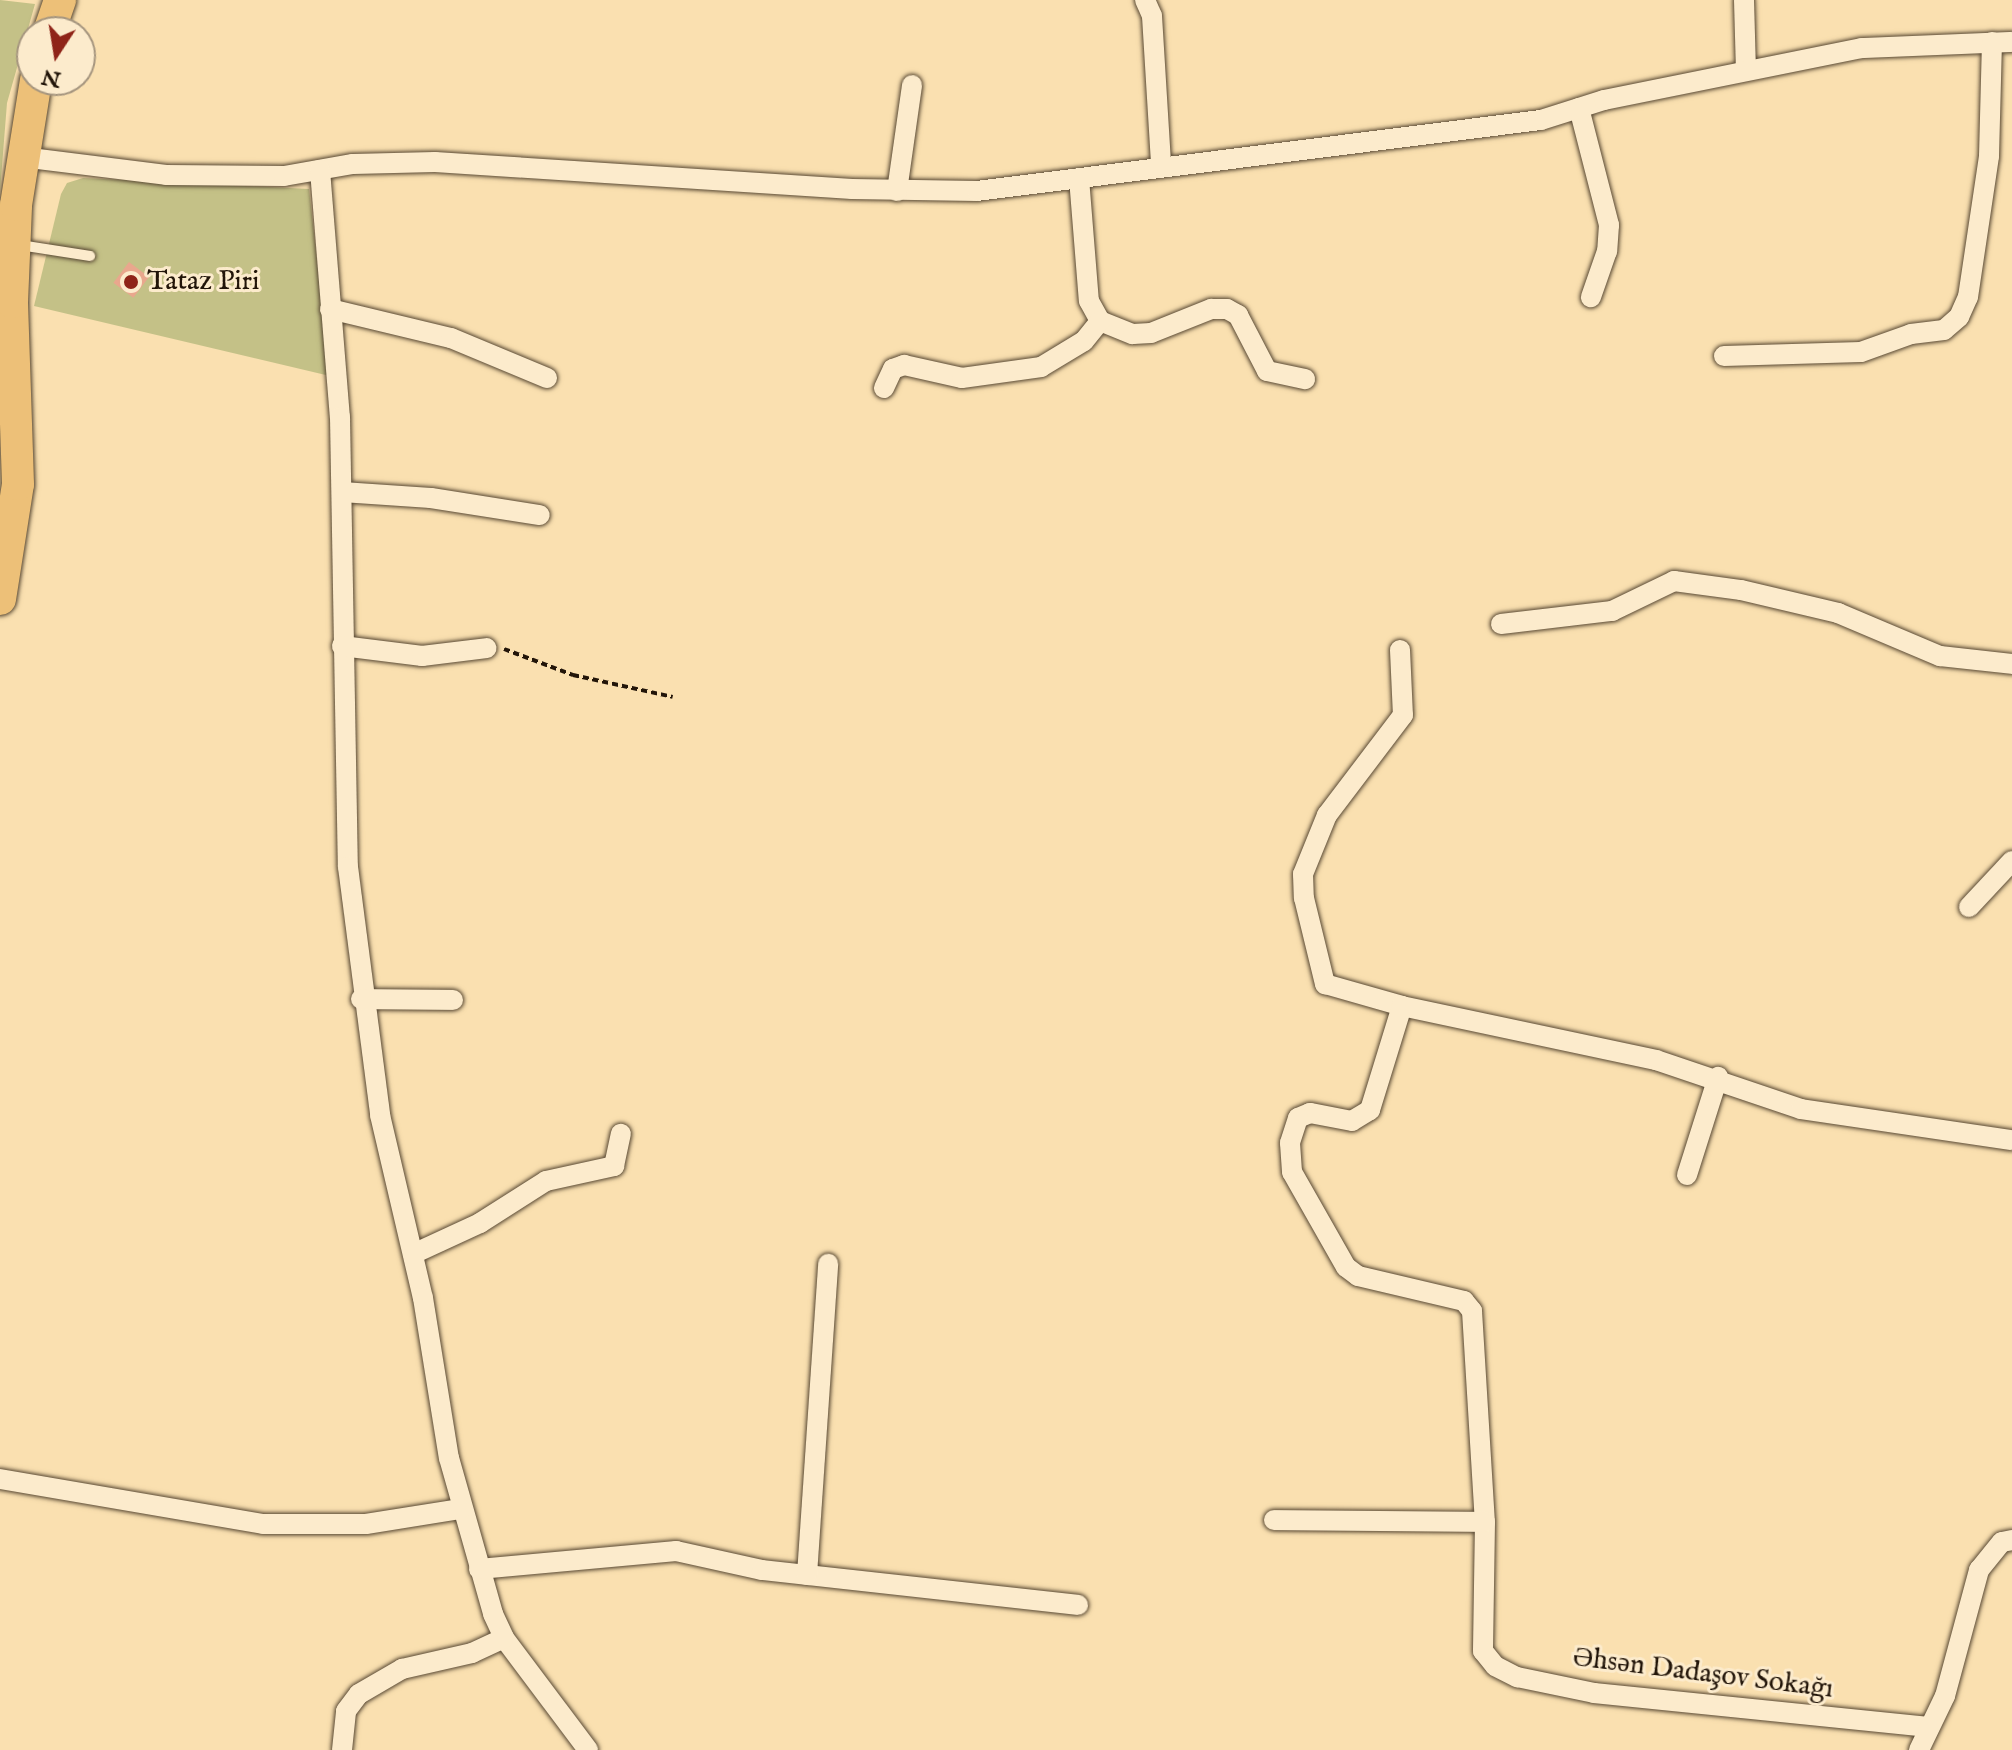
<!DOCTYPE html>
<meta charset="utf-8">
<style>
body{margin:0}
#map{position:relative;width:2012px;height:1750px;overflow:hidden;background:#fae0b0;font-family:"IM FELL English",serif}
div>[style]{position:absolute}
[style*='--x']{left:calc(var(--x)*1px);top:calc(var(--y)*1px);width:calc(var(--w)*1px);rotate:calc(var(--a)*1deg)}
.green>*{inset:0;background:#c4c187}
.building>*{inset:0;background:#e9a78d;transform-origin:0 0}
.path>*{height:4px;margin-top:-2px;transform-origin:0;background:repeating-linear-gradient(90deg,#221509 0 6px,transparent 0 10px)}
.roads{filter:drop-shadow(0 0 2px #584833) drop-shadow(0 0 2px #584833)}
.service>*{height:10px;margin:-5px;padding:0 5px;transform-origin:5px;border-radius:5px;background:#fcebcc}
.minor>*{height:20px;margin:-10px;padding:0 10px;transform-origin:10px;border-radius:10px;background:#fcebcc}
.primary>*{height:32px;margin:-16px;padding:0 16px;transform-origin:16px;border-radius:16px;background:#edc078}
.dots>*{width:22px;height:22px;translate:-50% -50%;box-sizing:border-box;border:4px solid #fcebcc;border-radius:50%}
span{translate:-50% -50%;white-space:nowrap;text-align:center;line-height:1.15;-webkit-text-stroke:6px #fcebcc;paint-order:stroke}
.poi-label{font-size:28px;color:#221509}
.left{translate:0 -50%;text-align:left}
.street-label{font-size:28px;color:#221509}
.north{position:absolute;left:16px;top:16px;width:80px;height:80px;box-sizing:border-box;background:#fcebcc;border:2px solid #a5957e;border-radius:50%;rotate:192deg;font-size:22px;font-weight:700;line-height:32px;text-align:center;color:#221509}
.north::after{content:'';display:block;margin:auto;width:28px;height:36px;background:#8f2418;clip-path:polygon(50% 0,100% 100%,50% 72%,0 100%)}
</style>
<div id="map">
<div class="green">
<div style="clip-path:polygon(0 0,35px 4px,7px 103px,0 191px)"></div>
<div style="clip-path:polygon(83px 178px,309px 189px,330px 376px,34px 306px,61px 194px,67px 183px)"></div>
</div>
<div class="building">
<div style="left:129px;top:262px;width:25px;height:26px;rotate:37deg"></div>
</div>
<div class="path">
<div style="--x:504;--y:649;--w:74;--a:20.6"></div>
<div style="--x:573;--y:675;--w:102;--a:12.4"></div>
</div>
<div class="roads">
<div class="service">
<div style="--x:20;--y:245;--w:71;--a:8.9"></div>
</div>
<div class="minor">
<div style="--x:1145;--y:0;--w:17;--a:66"></div>
<div style="--x:1152;--y:16;--w:149;--a:86.5"></div>
<div style="--x:1744;--y:0;--w:70;--a:88.4"></div>
<div style="--x:1579;--y:108;--w:121;--a:75.6"></div>
<div style="--x:1609;--y:225;--w:26;--a:94"></div>
<div style="--x:1607;--y:251;--w:49;--a:109.2"></div>
<div style="--x:22;--y:157;--w:145;--a:7.1"></div>
<div style="--x:166;--y:175;--w:118;--a:0.5"></div>
<div style="--x:284;--y:176;--w:70;--a:-9.9"></div>
<div style="--x:353;--y:164;--w:82;--a:-1.4"></div>
<div style="--x:435;--y:162;--w:418;--a:3.7"></div>
<div style="--x:852;--y:189;--w:125;--a:0.9"></div>
<div style="--x:977;--y:191;--w:568;--a:-7.18"></div>
<div style="--x:1541;--y:120;--w:66;--a:-17.6"></div>
<div style="--x:1604;--y:100;--w:263;--a:-11.4"></div>
<div style="--x:1862;--y:48;--w:150;--a:-2.3"></div>
<div style="--x:320;--y:170;--w:248;--a:85.4"></div>
<div style="--x:340;--y:417;--w:450;--a:89"></div>
<div style="--x:348;--y:867;--w:250;--a:82.6"></div>
<div style="--x:380;--y:1115;--w:188;--a:76.8"></div>
<div style="--x:423;--y:1298;--w:162;--a:80.8"></div>
<div style="--x:449;--y:1458;--w:162;--a:74.2"></div>
<div style="--x:493;--y:1614;--w:26;--a:65"></div>
<div style="--x:504;--y:1638;--w:140;--a:53.1"></div>
<div style="--x:1079;--y:178;--w:123;--a:85.4"></div>
<div style="--x:1089;--y:301;--w:23;--a:61"></div>
<div style="--x:1100;--y:321;--w:35;--a:22"></div>
<div style="--x:1133;--y:334;--w:18;--a:-3"></div>
<div style="--x:1151;--y:333;--w:65;--a:-21.8"></div>
<div style="--x:1211;--y:309;--w:16;--a:0"></div>
<div style="--x:1227;--y:309;--w:13;--a:29"></div>
<div style="--x:1238;--y:315;--w:63;--a:62.6"></div>
<div style="--x:1267;--y:371;--w:39;--a:12"></div>
<div style="--x:897;--y:191;--w:107;--a:-81.9"></div>
<div style="--x:330;--y:309;--w:124;--a:13.5"></div>
<div style="--x:451;--y:338;--w:104;--a:22.6"></div>
<div style="--x:1724;--y:356;--w:137;--a:-1.7"></div>
<div style="--x:1861;--y:352;--w:53;--a:-19.8"></div>
<div style="--x:1911;--y:334;--w:33;--a:-7"></div>
<div style="--x:1944;--y:330;--w:20;--a:-41"></div>
<div style="--x:1959;--y:317;--w:22;--a:-66"></div>
<div style="--x:1968;--y:297;--w:143;--a:-81.5"></div>
<div style="--x:1989;--y:156;--w:114;--a:-88.5"></div>
<div style="--x:884;--y:388;--w:21;--a:-65"></div>
<div style="--x:893;--y:369;--w:12;--a:-20"></div>
<div style="--x:904;--y:365;--w:59;--a:12.6"></div>
<div style="--x:962;--y:378;--w:80;--a:-7.9"></div>
<div style="--x:1041;--y:367;--w:50;--a:-31.2"></div>
<div style="--x:1084;--y:341;--w:26;--a:-51"></div>
<div style="--x:342;--y:492;--w:89;--a:3.9"></div>
<div style="--x:431;--y:498;--w:110;--a:8.9"></div>
<div style="--x:1501;--y:624;--w:112;--a:-6.7"></div>
<div style="--x:1612;--y:611;--w:69;--a:-25.8"></div>
<div style="--x:1674;--y:581;--w:68;--a:7.7"></div>
<div style="--x:1741;--y:590;--w:100;--a:13.3"></div>
<div style="--x:1838;--y:613;--w:111;--a:22.9"></div>
<div style="--x:1940;--y:656;--w:72;--a:6.3"></div>
<div style="--x:342;--y:646;--w:81;--a:7.1"></div>
<div style="--x:422;--y:656;--w:65;--a:-7"></div>
<div style="--x:1400;--y:650;--w:65;--a:87.4"></div>
<div style="--x:1403;--y:715;--w:126;--a:127.2"></div>
<div style="--x:1327;--y:815;--w:64;--a:112.1"></div>
<div style="--x:1303;--y:874;--w:24;--a:88"></div>
<div style="--x:1304;--y:898;--w:89;--a:76.3"></div>
<div style="--x:1325;--y:984;--w:80;--a:15.9"></div>
<div style="--x:1402;--y:1006;--w:260;--a:12"></div>
<div style="--x:1656;--y:1060;--w:153;--a:18.7"></div>
<div style="--x:1801;--y:1109;--w:213;--a:8.4"></div>
<div style="--x:1969;--y:907;--w:63;--a:-46.9"></div>
<div style="--x:361;--y:999;--w:92;--a:0.6"></div>
<div style="--x:1402;--y:1006;--w:109;--a:107.1"></div>
<div style="--x:1370;--y:1110;--w:21;--a:149"></div>
<div style="--x:1352;--y:1121;--w:43;--a:-169.2"></div>
<div style="--x:1310;--y:1113;--w:13;--a:157"></div>
<div style="--x:1298;--y:1118;--w:26;--a:108"></div>
<div style="--x:1290;--y:1143;--w:29;--a:86"></div>
<div style="--x:1292;--y:1172;--w:109;--a:60.4"></div>
<div style="--x:1346;--y:1267;--w:15;--a:37"></div>
<div style="--x:1358;--y:1276;--w:109;--a:13.3"></div>
<div style="--x:1464;--y:1301;--w:13;--a:51"></div>
<div style="--x:1472;--y:1311;--w:211;--a:86.5"></div>
<div style="--x:1485;--y:1522;--w:129;--a:90.9"></div>
<div style="--x:1483;--y:1651;--w:19;--a:51"></div>
<div style="--x:1495;--y:1666;--w:25;--a:27"></div>
<div style="--x:1517;--y:1677;--w:79;--a:11.7"></div>
<div style="--x:1594;--y:1693;--w:334;--a:5.8"></div>
<div style="--x:1687;--y:1175;--w:103;--a:-72.4"></div>
<div style="--x:413;--y:1254;--w:74;--a:-24.8"></div>
<div style="--x:480;--y:1223;--w:78;--a:-32.5"></div>
<div style="--x:546;--y:1181;--w:70;--a:-12.4"></div>
<div style="--x:614;--y:1166;--w:33;--a:-78"></div>
<div style="--x:0;--y:1479;--w:267;--a:9.7"></div>
<div style="--x:263;--y:1524;--w:103;--a:0"></div>
<div style="--x:366;--y:1524;--w:96;--a:-9"></div>
<div style="--x:1274;--y:1520;--w:211;--a:0.5"></div>
<div style="--x:479;--y:1569;--w:198;--a:-5.2"></div>
<div style="--x:676;--y:1551;--w:88;--a:12.5"></div>
<div style="--x:762;--y:1570;--w:318;--a:6.3"></div>
<div style="--x:807;--y:1575;--w:312;--a:-86.1"></div>
<div style="--x:342;--y:1750;--w:39;--a:-84"></div>
<div style="--x:346;--y:1711;--w:21;--a:-53"></div>
<div style="--x:359;--y:1694;--w:50;--a:-30.2"></div>
<div style="--x:402;--y:1669;--w:72;--a:-12.9"></div>
<div style="--x:472;--y:1653;--w:35;--a:-25"></div>
<div style="--x:1919;--y:1750;--w:60;--a:-64.3"></div>
<div style="--x:1945;--y:1696;--w:131;--a:-74.9"></div>
<div style="--x:1979;--y:1570;--w:36;--a:-51"></div>
<div style="--x:2002;--y:1542;--w:10;--a:-11"></div>
</div>
<div class="primary">
<div style="--x:49;--y:32;--w:34;--a:-71"></div>
<div style="--x:0;--y:599;--w:116;--a:-81.1"></div>
<div style="--x:18;--y:484;--w:182;--a:-91.9"></div>
<div style="--x:12;--y:302;--w:97;--a:-87.6"></div>
<div style="--x:16;--y:205;--w:127;--a:-80.9"></div>
</div>
</div>
<div class="dots">
<div style="left:131px;top:282px;background:#8f2418"></div>
</div>
<div class="poi-label">
<span class="left" style="left:147px;top:282px">Tataz Piri</span>
</div>
<div class="street-label">
<span style="left:1703px;top:1674px;rotate:7deg">Əhsən Dadaşov Sokağı</span>
</div>
<div class="north">N</div>
</div>
